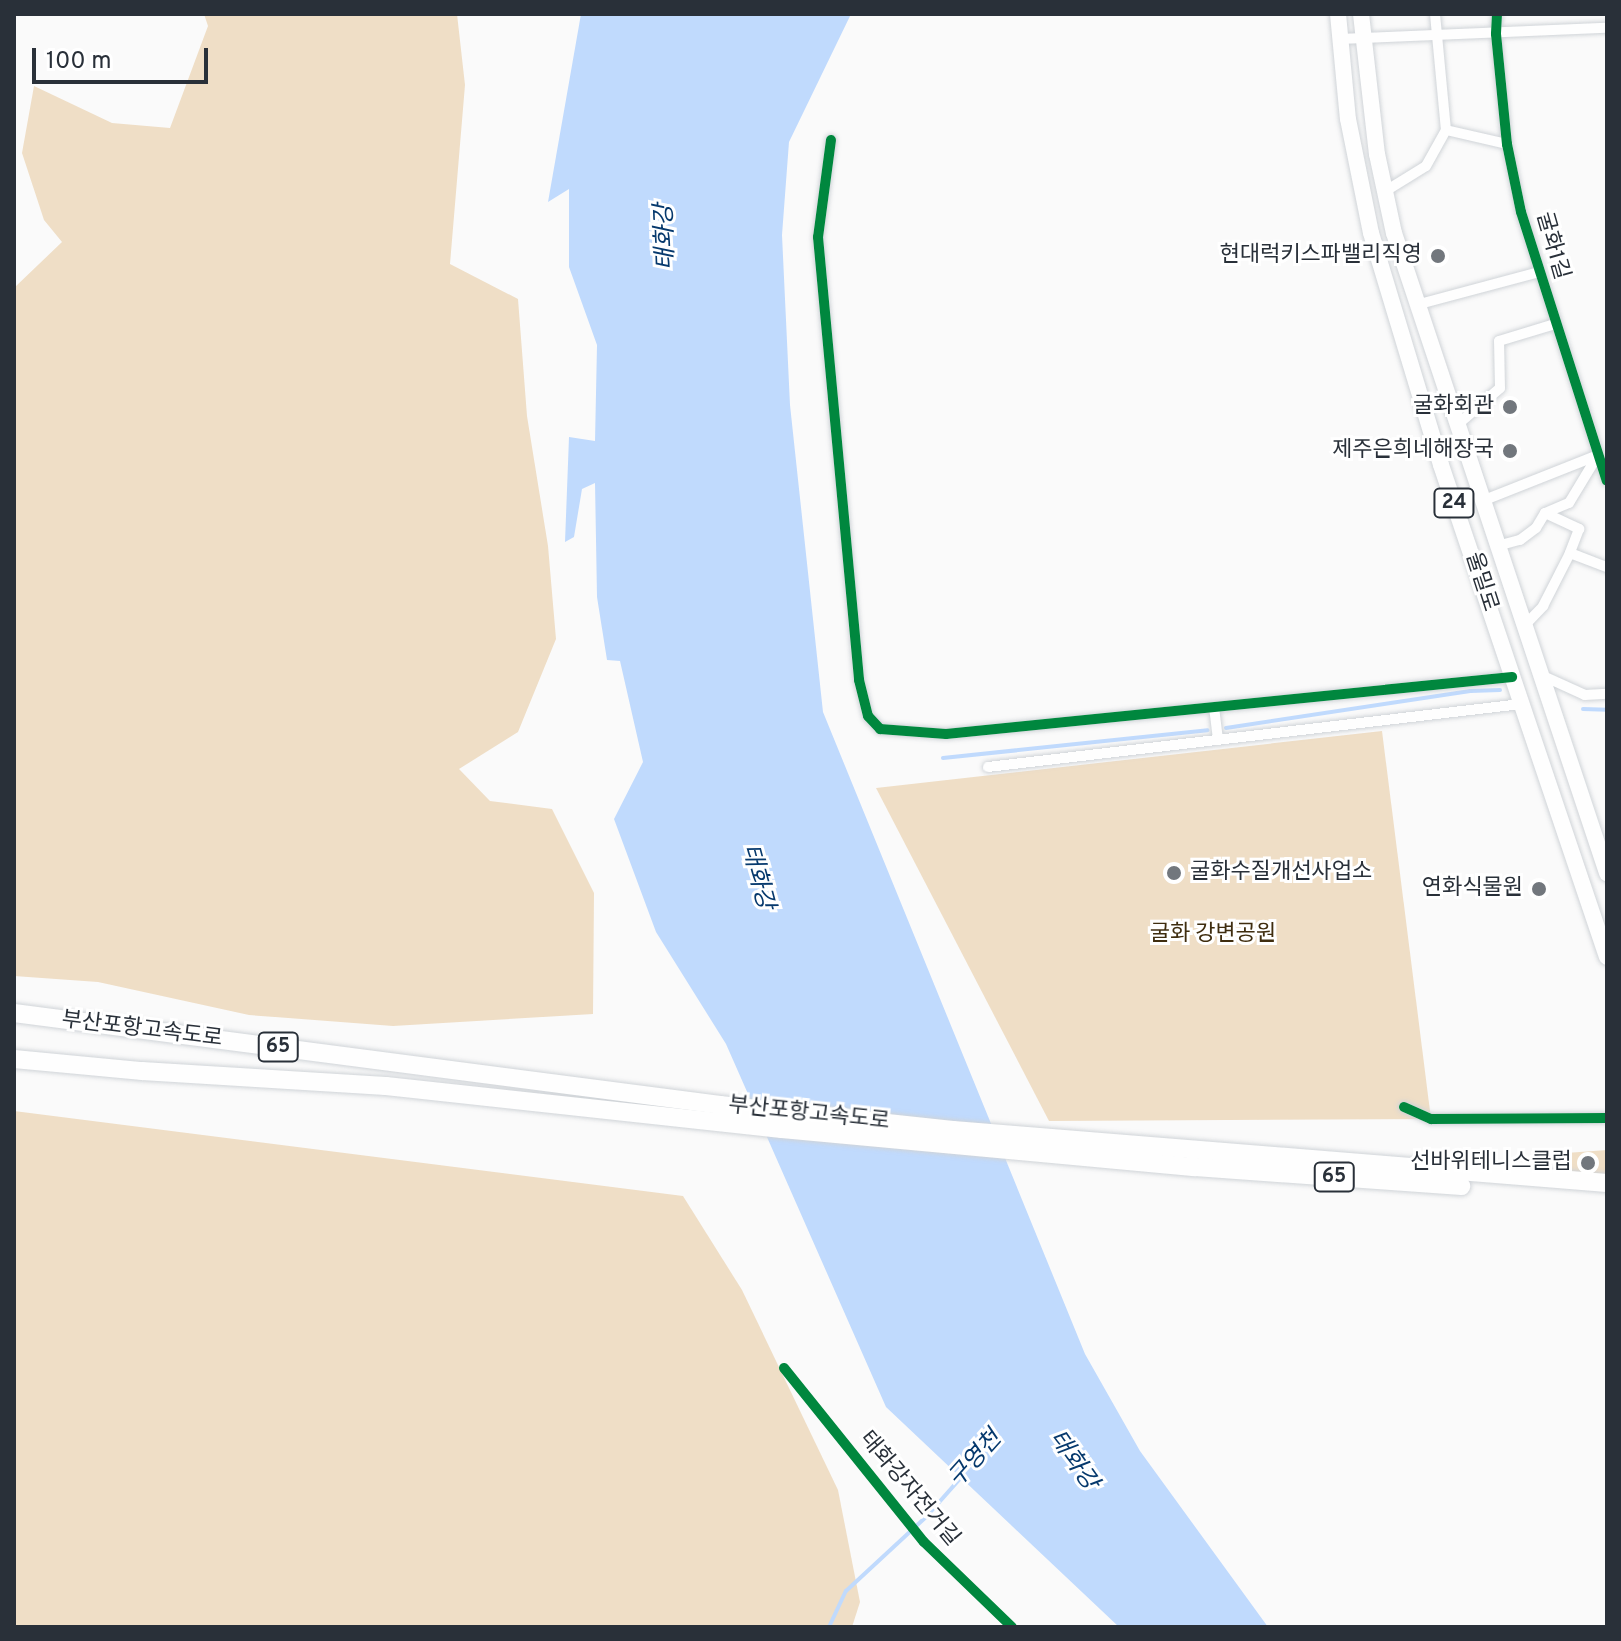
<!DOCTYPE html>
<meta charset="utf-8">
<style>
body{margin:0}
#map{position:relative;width:1621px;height:1641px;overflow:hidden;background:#fafafa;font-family:Overpass,"Noto Sans KR",sans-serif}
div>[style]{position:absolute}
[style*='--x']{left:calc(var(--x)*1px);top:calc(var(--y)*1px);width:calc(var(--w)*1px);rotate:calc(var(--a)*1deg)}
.green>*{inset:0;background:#efdec6}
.water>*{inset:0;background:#c0dafd}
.stream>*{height:4px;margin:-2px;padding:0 2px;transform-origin:2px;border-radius:2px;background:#c0dafd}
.roads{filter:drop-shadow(0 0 2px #d0d4d8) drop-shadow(0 0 2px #d0d4d8)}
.minor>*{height:10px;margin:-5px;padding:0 5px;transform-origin:5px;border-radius:5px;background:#fefefe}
.primary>*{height:16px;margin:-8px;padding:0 8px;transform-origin:8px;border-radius:8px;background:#fefefe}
.motorway>*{height:18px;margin:-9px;padding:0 9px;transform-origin:9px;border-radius:9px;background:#fefefe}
.cycleway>*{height:10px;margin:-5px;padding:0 5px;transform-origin:5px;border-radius:5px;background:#00873e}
.dots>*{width:22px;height:22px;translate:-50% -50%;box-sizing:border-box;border:4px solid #fff;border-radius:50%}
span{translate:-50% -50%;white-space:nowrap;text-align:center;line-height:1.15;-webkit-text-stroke:6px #fff;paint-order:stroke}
.shield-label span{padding:2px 6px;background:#fff;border:2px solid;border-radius:6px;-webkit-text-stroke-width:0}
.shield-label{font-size:20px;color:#293039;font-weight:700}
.street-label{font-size:22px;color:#293039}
.poi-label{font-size:22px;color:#293039}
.right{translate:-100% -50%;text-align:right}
.left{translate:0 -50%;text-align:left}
.park-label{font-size:22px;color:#3f2d0f}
.water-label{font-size:24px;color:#06396d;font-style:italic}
.frame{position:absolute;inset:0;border:16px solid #293039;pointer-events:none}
.scale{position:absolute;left:32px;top:48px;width:176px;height:36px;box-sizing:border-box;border:4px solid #293039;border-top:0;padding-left:10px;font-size:24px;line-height:28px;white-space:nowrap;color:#293039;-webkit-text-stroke:6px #fff;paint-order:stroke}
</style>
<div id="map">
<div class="green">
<div style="clip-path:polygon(204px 14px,457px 14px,465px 85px,450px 264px,518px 299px,527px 416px,548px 546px,556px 639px,518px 732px,459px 769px,490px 801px,552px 809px,594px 893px,593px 1014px,393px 1026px,249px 1015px,98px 982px,14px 976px,14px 288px,62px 242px,44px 220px,22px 153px,34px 86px,112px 123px,170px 128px,208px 26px)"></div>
<div style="clip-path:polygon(1382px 731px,1431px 1119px,1049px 1121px,876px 788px)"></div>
<div style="clip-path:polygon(14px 1111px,683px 1196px,742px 1290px,838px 1490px,860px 1602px,852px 1627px,14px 1627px)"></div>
<div style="clip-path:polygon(1607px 1150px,1607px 1176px,1571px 1172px,1566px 1153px)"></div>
</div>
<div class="water">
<div style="clip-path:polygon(581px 14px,851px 14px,789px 142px,782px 235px,790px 405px,823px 712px,1085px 1354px,1140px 1451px,1268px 1627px,1119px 1627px,886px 1407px,726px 1044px,656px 932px,614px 819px,643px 762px,620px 661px,607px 660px,597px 597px,595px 483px,582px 489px,574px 537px,565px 542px,569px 437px,595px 441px,597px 345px,569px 267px,569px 189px,548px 202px)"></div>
</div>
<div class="stream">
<div style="--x:1583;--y:709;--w:24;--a:2"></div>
<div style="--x:1226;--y:728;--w:247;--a:-8.6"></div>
<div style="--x:1470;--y:691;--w:30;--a:-2"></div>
<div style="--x:943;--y:758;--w:266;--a:-6"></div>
<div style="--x:829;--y:1627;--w:40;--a:-65"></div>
<div style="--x:846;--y:1591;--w:109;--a:-42.8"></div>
<div style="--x:926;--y:1517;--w:57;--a:-48.5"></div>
</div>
<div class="roads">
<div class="minor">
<div style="--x:1435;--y:14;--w:117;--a:84.6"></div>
<div style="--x:1446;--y:130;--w:63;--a:12.9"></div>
<div style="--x:1497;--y:14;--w:20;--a:93"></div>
<div style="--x:1496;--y:34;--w:111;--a:84.3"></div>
<div style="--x:1507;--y:144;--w:69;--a:78.4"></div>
<div style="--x:1521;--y:212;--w:282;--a:72.3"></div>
<div style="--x:1339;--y:39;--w:268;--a:-2.4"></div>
<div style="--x:831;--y:140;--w:98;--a:97.6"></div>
<div style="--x:818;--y:237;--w:445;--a:84.7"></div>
<div style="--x:859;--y:680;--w:37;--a:76"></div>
<div style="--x:868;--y:716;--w:18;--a:47"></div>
<div style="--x:880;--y:729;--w:66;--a:4.3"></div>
<div style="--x:946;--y:734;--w:569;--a:-5.75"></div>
<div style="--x:1384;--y:192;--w:49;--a:-31.8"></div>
<div style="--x:1426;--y:166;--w:41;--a:-60.9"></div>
<div style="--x:1416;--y:305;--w:127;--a:-15"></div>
<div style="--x:1456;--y:426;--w:58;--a:-40.8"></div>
<div style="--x:1500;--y:388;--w:47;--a:-91.2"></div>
<div style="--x:1499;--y:341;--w:59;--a:-16.9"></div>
<div style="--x:1482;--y:501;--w:125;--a:-21.6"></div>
<div style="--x:1545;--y:513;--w:38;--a:25"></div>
<div style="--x:1579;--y:529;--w:26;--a:111"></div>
<div style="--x:1497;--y:546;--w:24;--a:-15"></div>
<div style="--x:1520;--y:540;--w:20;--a:-37"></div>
<div style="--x:1536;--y:528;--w:17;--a:-59"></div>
<div style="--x:1545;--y:513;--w:26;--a:-23"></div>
<div style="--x:1569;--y:503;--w:56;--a:-58.9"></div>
<div style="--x:1524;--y:626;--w:28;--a:-46"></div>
<div style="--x:1543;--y:606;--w:59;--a:-63"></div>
<div style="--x:1570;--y:553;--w:40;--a:21"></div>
<div style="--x:1541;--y:675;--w:48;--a:24.4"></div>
<div style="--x:1585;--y:695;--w:22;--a:-3"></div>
<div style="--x:1214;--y:707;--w:32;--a:83"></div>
<div style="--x:988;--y:767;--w:537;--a:-6.74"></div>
<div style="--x:1404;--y:1107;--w:30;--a:24"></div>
<div style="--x:1431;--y:1119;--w:176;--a:-0.3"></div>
</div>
<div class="primary">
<div style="--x:1338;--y:14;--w:105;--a:84.6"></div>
<div style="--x:1348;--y:119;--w:116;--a:78.6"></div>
<div style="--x:1371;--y:233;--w:242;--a:73.2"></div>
<div style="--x:1441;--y:465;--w:519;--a:71.36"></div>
<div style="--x:1361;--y:14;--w:141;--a:83.5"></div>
<div style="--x:1377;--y:154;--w:81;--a:77.9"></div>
<div style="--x:1394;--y:233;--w:675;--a:71.59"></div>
</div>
<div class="motorway">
<div style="--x:14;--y:1013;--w:712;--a:7.42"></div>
<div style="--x:720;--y:1105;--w:234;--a:6.1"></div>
<div style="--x:953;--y:1130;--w:656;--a:4.63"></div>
<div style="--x:14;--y:1059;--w:129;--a:5.4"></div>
<div style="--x:142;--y:1071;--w:244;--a:3.5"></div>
<div style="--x:386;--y:1086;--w:398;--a:6.2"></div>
<div style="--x:782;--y:1129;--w:415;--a:5.3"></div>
<div style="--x:1195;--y:1167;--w:267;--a:4.1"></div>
</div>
</div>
<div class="cycleway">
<div style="--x:1497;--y:14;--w:20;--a:93"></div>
<div style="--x:1496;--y:34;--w:111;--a:84.3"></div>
<div style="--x:1507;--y:144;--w:69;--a:78.4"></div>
<div style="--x:1521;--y:212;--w:282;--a:72.3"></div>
<div style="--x:831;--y:140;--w:98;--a:97.6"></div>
<div style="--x:818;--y:237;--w:445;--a:84.7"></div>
<div style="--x:859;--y:680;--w:37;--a:76"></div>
<div style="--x:868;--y:716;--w:18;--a:47"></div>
<div style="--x:880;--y:729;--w:66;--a:4.3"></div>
<div style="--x:946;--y:734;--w:569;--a:-5.75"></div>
<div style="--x:1404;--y:1107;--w:30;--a:24"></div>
<div style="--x:1431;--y:1119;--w:176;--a:-0.3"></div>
<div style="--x:784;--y:1368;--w:223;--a:51.2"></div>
<div style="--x:924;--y:1542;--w:122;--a:44"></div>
</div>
<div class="dots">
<div style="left:1438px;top:256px;background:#72777d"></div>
<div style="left:1510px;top:407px;background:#72777d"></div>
<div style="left:1510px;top:451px;background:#72777d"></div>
<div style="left:1174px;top:873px;background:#72777d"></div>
<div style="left:1539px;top:889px;background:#72777d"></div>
<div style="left:1588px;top:1163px;background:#72777d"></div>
</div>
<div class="shield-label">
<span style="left:1454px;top:503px">24</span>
<span style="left:278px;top:1047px">65</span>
<span style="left:1334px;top:1177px">65</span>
</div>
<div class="street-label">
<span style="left:1552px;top:246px;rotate:74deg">굴화1길</span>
<span style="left:1481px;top:582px;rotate:72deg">울밀로</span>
<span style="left:142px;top:1030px;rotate:7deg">부산포항고속도로</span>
<span style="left:809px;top:1114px;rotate:6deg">부산포항고속도로</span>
<span style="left:909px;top:1489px;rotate:50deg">태화강자전거길</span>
</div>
<div class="poi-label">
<span class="right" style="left:1422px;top:256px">현대럭키스파밸리직영</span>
<span class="right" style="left:1494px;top:407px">굴화회관</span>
<span class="right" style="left:1494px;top:451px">제주은희네해장국</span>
<span class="left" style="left:1190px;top:873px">굴화수질개선사업소</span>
<span class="right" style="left:1523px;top:889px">연화식물원</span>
<span class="right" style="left:1572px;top:1163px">선바위테니스클럽</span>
</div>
<div class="park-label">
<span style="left:1213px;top:935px">굴화 강변공원</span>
</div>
<div class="water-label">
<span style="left:667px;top:237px;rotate:-92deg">태화강</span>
<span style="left:756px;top:877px;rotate:75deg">태화강</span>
<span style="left:976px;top:1460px;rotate:-48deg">구영천</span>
<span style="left:1072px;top:1461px;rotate:55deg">태화강</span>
</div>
<div class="frame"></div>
<div class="scale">100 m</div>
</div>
